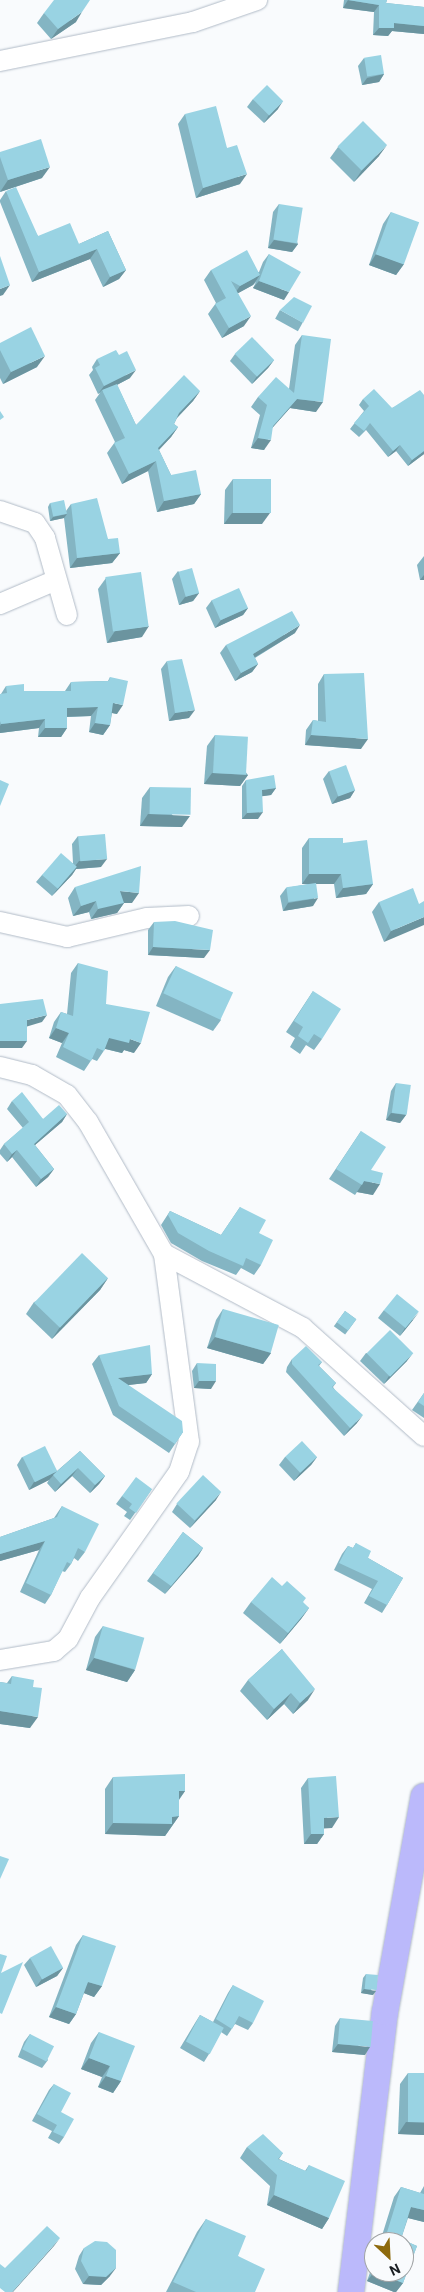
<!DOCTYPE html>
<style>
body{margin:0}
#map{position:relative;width:424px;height:2292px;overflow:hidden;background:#f9fbfd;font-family:Roboto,sans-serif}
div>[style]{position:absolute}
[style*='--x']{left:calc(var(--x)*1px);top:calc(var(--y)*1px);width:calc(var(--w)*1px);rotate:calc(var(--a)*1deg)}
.roads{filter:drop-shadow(0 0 1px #b1bbc7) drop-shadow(0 0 1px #b1bbc7)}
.minor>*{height:20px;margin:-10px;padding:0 10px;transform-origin:10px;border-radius:10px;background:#fff}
.major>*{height:26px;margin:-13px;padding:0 13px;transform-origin:13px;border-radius:13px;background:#bbb9fb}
.wall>*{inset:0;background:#84b5c3;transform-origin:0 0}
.shaded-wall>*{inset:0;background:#6b949f}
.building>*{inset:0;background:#99d3e3;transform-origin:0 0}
span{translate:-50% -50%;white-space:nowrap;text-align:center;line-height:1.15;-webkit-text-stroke:4.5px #f9fbfd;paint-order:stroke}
.north{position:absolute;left:364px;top:2232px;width:50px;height:50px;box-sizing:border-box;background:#f9fbfd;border:1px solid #a0a3a5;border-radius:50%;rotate:155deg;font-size:14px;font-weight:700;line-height:20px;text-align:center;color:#1a1e22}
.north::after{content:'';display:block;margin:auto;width:18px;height:22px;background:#8d6a0d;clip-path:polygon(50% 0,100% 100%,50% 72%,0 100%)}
</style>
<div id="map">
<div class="roads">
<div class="minor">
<div style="--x:0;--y:61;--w:197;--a:-11.4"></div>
<div style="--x:193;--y:22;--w:68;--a:-19"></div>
<div style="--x:0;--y:511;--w:37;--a:19"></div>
<div style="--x:35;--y:523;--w:18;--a:56"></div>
<div style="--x:45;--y:538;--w:80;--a:74.1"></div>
<div style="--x:0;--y:604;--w:59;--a:-23.1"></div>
<div style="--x:0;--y:922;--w:69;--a:12.6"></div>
<div style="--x:67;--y:937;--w:82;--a:-13.4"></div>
<div style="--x:147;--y:918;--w:42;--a:-2.7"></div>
<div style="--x:0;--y:1067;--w:33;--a:14"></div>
<div style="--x:32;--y:1075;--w:40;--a:29.7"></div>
<div style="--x:67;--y:1095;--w:34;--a:52"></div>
<div style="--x:88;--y:1122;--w:152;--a:60.1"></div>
<div style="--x:164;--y:1254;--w:157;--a:28"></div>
<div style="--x:303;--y:1328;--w:162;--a:41.8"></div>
<div style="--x:0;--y:1660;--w:55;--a:-9.5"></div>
<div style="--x:54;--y:1651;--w:18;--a:-41"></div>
<div style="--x:68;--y:1639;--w:47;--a:-61.8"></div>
<div style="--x:90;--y:1598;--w:154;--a:-54.8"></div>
<div style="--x:179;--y:1472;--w:32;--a:-72"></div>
<div style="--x:189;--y:1442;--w:190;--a:-97.6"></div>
</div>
<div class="major">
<div style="--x:351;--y:2292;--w:282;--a:-83.1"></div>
<div style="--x:385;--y:2012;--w:219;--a:-79.8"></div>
</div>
</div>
<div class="wall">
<div style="clip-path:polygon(344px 0,387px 0,386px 3px,424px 7px,424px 34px,392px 31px,388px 36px,373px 35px,374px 12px,343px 8px)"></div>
<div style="clip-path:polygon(44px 13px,76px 22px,51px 39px,37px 23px)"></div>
<div style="clip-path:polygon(364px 58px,384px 74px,379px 82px,362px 85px,358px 66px)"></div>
<div style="clip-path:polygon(253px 99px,278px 109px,264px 123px,247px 107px)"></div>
<div style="clip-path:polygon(185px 114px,227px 148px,240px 184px,196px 198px,178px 124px)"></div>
<div style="clip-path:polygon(338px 147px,379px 156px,354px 182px,330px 158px)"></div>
<div style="clip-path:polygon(0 152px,42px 178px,0 192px)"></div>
<div style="clip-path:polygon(6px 191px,38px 236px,79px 244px,108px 231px,126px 270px,119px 279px,103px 287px,90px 259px,32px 282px,0 202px,0 200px)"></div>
<div style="clip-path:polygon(279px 204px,298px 244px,292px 252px,268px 248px,273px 212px)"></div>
<div style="clip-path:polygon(391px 212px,404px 264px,396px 275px,369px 265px,383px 224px)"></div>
<div style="clip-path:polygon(269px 254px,284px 300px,253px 288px,256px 282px,253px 285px,238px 293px,244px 326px,222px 338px,208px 314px,216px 303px,204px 280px,211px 270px,259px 272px,263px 262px)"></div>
<div style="left:280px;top:310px;width:26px;height:10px;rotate:29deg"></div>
<div style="clip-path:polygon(302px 335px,316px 412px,290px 408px,272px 428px,264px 450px,251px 448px,260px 415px,251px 407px,258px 397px,289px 389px,295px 345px)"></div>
<div style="clip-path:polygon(0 343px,37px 367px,3px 384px,0 378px)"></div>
<div style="clip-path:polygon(235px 354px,274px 360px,268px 368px,252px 384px,230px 361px)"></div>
<div style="clip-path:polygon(97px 359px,130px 378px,117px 385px,136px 425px,200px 391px,193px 401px,177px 418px,174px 424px,178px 427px,171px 437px,159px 450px,171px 475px,201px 494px,194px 504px,157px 512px,148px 471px,122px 484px,107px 453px,115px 442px,95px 400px,100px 393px,98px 394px,89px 375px,93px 370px,92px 367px)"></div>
<div style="clip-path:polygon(424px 395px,424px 454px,408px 466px,396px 451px,388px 457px,366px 430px,359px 437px,350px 429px,364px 411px,359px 405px,363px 399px,392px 408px)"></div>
<div style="clip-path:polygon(233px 479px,262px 524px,224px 524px,225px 490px)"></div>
<div style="clip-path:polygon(50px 503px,66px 511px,71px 504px,108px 539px,120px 553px,112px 563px,70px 568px,64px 518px,50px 521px,48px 507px)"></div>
<div style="clip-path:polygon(424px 556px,424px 580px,420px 580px,417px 565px)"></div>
<div style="clip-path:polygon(178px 571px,199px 593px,193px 601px,179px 605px,172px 579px)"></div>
<div style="clip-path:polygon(106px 578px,142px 637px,107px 643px,98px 589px)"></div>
<div style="clip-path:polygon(212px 600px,248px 608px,243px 615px,215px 628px,206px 608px)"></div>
<div style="clip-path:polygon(295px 633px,255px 658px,258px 664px,252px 672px,235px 681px,220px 653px,226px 645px)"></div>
<div style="clip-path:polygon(167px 661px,189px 718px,169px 721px,161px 669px)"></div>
<div style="clip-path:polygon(324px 674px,361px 749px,305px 745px,306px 730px,313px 720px,318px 721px,318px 684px)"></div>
<div style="clip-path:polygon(110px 677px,117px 714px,112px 713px,110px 725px,103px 735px,89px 732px,91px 716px,67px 717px,67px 728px,61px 737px,38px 737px,39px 728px,0 733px,0 694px,1px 694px,6px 686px,24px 691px,65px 691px,71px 682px,108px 681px)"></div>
<div style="clip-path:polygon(215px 735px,248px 775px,240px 786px,204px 784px,207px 746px)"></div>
<div style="clip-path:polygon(329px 771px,355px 790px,350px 798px,332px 804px,323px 779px)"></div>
<div style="clip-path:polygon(246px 780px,276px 788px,271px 795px,262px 796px,258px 819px,242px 819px,242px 786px)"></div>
<div style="clip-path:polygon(150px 787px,182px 827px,140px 826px,142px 798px)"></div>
<div style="clip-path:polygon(78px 836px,101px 867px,76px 869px,72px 875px,52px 896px,36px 882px,42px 875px,73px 863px,72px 844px)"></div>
<div style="clip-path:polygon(309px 838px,343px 843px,373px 884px,366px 894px,336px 898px,334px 884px,316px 884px,313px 906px,283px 911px,280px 896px,286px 888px,309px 884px,302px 884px,302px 848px)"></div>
<div style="clip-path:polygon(75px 887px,132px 903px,124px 903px,117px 913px,91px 919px,89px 912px,73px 916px,68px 898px)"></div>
<div style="clip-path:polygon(379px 902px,419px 904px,384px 942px,372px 912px)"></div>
<div style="clip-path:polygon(154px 922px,204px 958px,148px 955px,148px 930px)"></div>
<div style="clip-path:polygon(78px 963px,106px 1004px,134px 1053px,124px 1050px,122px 1053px,105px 1049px,97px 1061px,92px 1059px,84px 1071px,56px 1057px,62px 1043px,49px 1038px,54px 1022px,61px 1012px,67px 1014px,71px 973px)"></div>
<div style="clip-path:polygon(176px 966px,221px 1020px,213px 1031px,156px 1006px,168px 977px)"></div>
<div style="clip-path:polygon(313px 991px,322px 1039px,314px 1050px,306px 1045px,300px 1054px,290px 1047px,295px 1038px,286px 1032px)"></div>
<div style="clip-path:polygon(396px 1083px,406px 1115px,400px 1123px,386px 1120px,391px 1091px)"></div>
<div style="clip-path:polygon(12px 1101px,43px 1119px,67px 1114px,62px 1122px,35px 1145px,54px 1169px,48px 1177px,36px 1187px,12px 1157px,7px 1162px,0 1154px,0 1150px,4px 1144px,23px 1128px,7px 1109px)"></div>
<div style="clip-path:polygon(361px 1131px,371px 1170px,373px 1195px,357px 1192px,355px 1195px,329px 1179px)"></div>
<div style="clip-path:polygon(240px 1207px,259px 1233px,261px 1265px,254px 1275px,241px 1268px,236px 1275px,202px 1261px,171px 1243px,161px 1225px,170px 1211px,221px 1235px)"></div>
<div style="clip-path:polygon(108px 1278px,100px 1290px,52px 1339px,26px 1314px,34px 1302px)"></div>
<div style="clip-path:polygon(223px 1309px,271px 1353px,263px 1364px,207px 1348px,216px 1320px)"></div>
<div style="clip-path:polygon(384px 1310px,413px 1320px,400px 1336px,378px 1318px)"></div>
<div style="left:345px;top:1311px;width:14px;height:19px;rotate:36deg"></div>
<div style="clip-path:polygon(366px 1353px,407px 1361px,384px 1384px,360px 1361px)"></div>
<div style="clip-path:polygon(99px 1355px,152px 1374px,146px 1383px,128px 1385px,183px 1432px,169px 1453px,113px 1415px,92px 1364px)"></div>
<div style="clip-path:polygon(292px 1359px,322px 1362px,319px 1366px,336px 1383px,333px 1387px,357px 1423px,344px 1436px,286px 1372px,287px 1367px)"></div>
<div style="clip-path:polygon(197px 1363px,211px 1389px,194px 1388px,192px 1371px)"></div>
<div style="clip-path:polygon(424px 1393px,424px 1418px,412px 1410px)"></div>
<div style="clip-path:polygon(80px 1451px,105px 1476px,99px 1484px,90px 1493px,72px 1476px,55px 1492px,47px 1483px,49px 1480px,29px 1490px,17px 1465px,22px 1457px,57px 1471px)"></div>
<div style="clip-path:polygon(285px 1457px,317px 1457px,311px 1465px,294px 1481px,279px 1465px)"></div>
<div style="clip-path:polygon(152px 1489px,130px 1520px,124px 1516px,127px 1512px,116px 1504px,122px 1496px)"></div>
<div style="clip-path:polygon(216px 1500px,190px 1528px,172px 1512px,177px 1504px)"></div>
<div style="clip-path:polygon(62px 1506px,85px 1552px,78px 1561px,74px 1558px,71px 1564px,65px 1572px,62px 1571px,51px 1595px,45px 1604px,20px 1592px,39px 1550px,0 1561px,0 1537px,54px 1518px)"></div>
<div style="clip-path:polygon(183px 1532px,203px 1548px,198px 1556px,165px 1594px,147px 1581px)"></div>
<div style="clip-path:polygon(356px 1543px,368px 1558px,403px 1578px,387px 1605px,382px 1613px,364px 1603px,372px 1589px,334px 1570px,342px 1554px,348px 1546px,353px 1548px)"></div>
<div style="clip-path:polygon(282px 1586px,309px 1608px,301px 1619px,280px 1644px,243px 1613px,251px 1602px)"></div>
<div style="clip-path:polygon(103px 1626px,135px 1670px,127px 1682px,86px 1670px,95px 1637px)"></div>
<div style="clip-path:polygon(282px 1649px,308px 1700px,293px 1714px,284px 1704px,267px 1720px,240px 1691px,248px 1680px)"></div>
<div style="clip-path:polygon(12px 1676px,33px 1687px,30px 1728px,0 1724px,0 1682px,7px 1683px)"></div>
<div style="clip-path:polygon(113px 1777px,185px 1791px,179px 1800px,179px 1816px,165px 1836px,105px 1834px,105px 1789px)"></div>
<div style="clip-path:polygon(308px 1778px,332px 1828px,324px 1828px,324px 1834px,317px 1844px,304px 1844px,301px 1788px)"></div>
<div style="clip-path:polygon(83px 1935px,102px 1986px,94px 1997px,84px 1993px,76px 2014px,69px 2024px,49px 2017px,76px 1945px)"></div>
<div style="clip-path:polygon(30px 1958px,63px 1968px,57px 1976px,36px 1987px,24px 1965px)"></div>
<div style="clip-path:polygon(366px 1974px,373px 1995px,361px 1993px,363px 1978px)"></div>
<div style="clip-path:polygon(233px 1985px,253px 2023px,248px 2030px,235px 2024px,227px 2036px,221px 2032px,209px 2054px,204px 2062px,180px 2048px,195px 2023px,200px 2015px,213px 2022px,228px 1993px)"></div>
<div style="clip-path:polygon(340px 2018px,365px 2055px,332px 2052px,335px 2026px)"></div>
<div style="clip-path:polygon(99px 2032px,121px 2081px,113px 2093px,98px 2087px,102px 2077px,81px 2069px,91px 2043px)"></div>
<div style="clip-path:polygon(30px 2034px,48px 2060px,42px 2068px,18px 2057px,24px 2042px)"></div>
<div style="clip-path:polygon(408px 2073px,424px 2073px,424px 2135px,398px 2134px,400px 2084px)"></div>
<div style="clip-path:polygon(54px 2084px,64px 2137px,59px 2144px,48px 2138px,52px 2131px,32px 2121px,49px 2090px)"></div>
<div style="clip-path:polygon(247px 2147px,283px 2153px,279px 2159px,305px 2171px,309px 2165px,329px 2218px,322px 2229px,267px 2205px,270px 2186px,240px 2158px)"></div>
<div style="clip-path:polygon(424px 2186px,424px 2222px,408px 2218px,401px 2239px,417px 2246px,403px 2283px,396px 2292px,394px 2292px,367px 2281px,374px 2261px,374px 2272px,404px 2272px,404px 2242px,380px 2242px,394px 2197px,401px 2187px,420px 2193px)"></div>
<div style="clip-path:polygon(206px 2219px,238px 2256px,255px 2292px,166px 2292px,197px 2232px)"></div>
<div style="clip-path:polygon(84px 2248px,110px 2276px,101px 2285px,83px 2284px,75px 2269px,79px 2256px)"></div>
</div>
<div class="shaded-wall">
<div style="clip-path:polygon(348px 0,379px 5px,374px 12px,343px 8px)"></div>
<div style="clip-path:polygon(82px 12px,76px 22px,51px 39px,58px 29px)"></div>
<div style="clip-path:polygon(394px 23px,424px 26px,424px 34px,392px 31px,388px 36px,373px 35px,379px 28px)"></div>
<div style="clip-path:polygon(384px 74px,379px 82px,362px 85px,367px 78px)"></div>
<div style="clip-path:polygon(283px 101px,278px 109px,264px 123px,269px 115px)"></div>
<div style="clip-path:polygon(387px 145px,379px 156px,354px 182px,362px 170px)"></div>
<div style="clip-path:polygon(50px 167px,42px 178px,0 192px,8px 180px)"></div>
<div style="clip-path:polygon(247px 174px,240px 184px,196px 198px,203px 188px)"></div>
<div style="clip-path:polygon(274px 240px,298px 244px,292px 252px,268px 248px)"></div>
<div style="clip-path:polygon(97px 249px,90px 259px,32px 282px,39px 272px)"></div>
<div style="clip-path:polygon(376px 254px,404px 264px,396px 275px,369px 265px)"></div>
<div style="clip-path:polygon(126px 270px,119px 279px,103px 287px,110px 277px)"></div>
<div style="clip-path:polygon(260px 275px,253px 285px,233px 296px,240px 286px)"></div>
<div style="clip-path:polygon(259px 281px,289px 292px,284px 300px,253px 288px)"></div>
<div style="clip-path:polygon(10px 285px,3px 295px,0 296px,0 289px)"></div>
<div style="clip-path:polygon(251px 316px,244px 326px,222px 338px,229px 328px)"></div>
<div style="clip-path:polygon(45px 356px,37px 367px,3px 384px,11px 372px)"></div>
<div style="clip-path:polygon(274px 360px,268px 368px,252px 384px,257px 376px)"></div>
<div style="clip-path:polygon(136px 370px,130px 378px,103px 392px,102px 390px,98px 394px,104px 386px)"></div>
<div style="clip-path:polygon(200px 391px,193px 401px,172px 423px,179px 413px)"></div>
<div style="clip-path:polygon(297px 399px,323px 402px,316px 412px,290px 408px,266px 435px,273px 426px)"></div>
<div style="clip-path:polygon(178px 427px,171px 437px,151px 458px,158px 448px)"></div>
<div style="clip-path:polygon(258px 438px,271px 440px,264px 450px,251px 448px)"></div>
<div style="clip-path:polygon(400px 445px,396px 451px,388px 457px,393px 451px)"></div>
<div style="clip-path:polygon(424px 451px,424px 454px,408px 466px,412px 460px)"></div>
<div style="clip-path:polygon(156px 461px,148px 471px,122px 484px,129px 474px)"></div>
<div style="clip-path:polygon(201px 494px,194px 504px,157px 512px,164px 501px)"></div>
<div style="clip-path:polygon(232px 513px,270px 513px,262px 524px,224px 524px)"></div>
<div style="clip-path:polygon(67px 514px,64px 518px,50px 521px,53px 517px)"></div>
<div style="clip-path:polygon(120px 553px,112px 563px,70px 568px,77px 558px)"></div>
<div style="clip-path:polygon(424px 575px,424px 580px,420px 580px)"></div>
<div style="clip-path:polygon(199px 593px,193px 601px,179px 605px,185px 597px)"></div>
<div style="clip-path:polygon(248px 608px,243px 615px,215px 628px,221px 620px)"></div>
<div style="clip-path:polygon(300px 625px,295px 633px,247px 662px,253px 654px)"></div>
<div style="clip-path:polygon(149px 626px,142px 637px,107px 643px,115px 631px)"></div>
<div style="clip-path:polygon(258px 664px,252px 672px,235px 681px,241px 673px)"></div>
<div style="clip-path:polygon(113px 703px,123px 705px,117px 714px,107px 712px)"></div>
<div style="clip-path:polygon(98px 707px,91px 716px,61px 717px,67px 708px)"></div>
<div style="clip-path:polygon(195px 710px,189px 718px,169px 721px,175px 713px)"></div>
<div style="clip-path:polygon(45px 719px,39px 728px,0 733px,0 726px,1px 724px)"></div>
<div style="clip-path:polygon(95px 723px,110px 725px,103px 735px,89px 732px)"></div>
<div style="clip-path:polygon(45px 728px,67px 728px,61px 737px,38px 737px)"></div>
<div style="clip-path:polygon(311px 735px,368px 739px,361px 749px,305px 745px)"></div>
<div style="clip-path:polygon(212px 773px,248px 775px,240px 786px,204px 784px)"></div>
<div style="clip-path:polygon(276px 788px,271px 795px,257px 797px,262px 790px)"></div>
<div style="clip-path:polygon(355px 790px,350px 798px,332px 804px,338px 796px)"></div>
<div style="clip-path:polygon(263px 812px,258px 819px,242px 819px,247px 813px)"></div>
<div style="clip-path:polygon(148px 814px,190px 816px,182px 827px,140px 826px)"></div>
<div style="clip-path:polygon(107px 859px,101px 867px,76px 869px,72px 875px,52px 896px,79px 861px)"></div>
<div style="clip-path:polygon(309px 874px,341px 874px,334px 884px,302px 884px)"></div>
<div style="clip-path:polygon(373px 884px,366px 894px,336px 898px,343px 888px)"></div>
<div style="clip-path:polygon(120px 891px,139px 893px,132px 903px,124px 903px,117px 913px,91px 919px,98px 909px)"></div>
<div style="clip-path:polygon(318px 898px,313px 906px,283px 911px,288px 903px)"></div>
<div style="clip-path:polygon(96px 901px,89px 912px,73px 916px,81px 906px)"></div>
<div style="clip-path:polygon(424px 917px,424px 925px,384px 942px,391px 931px)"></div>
<div style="clip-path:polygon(153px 947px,210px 950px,204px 958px,148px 955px)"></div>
<div style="clip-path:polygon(47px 1015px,42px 1022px,22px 1028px,27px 1020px)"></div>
<div style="clip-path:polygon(56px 1028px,69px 1033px,62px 1043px,49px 1038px)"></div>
<div style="clip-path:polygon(109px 1038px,130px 1039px,141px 1043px,134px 1053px,124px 1050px,122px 1053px,102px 1048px)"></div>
<div style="clip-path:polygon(0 1041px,27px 1041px,22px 1048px,0 1048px)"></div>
<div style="clip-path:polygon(391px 1113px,406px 1115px,400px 1123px,386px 1120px)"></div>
<div style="clip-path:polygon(67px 1114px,62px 1122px,28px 1151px,34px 1144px)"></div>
<div style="clip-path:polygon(17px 1150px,12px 1157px,7px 1162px,12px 1154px)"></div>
<div style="clip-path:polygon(54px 1169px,48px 1177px,36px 1187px,41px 1179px)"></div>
<div style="clip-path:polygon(364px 1181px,380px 1184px,373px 1195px,357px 1192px)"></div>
<div style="clip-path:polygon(108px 1278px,100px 1290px,52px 1339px,60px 1327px)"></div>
<div style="clip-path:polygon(419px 1312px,413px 1320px,400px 1336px,405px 1328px)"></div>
<div style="clip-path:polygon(215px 1337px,271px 1353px,263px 1364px,207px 1348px)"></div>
<div style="clip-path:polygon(413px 1353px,407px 1361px,384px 1384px,389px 1376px)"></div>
<div style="clip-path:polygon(152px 1374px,146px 1383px,111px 1387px,118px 1378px)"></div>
<div style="clip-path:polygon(199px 1381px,216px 1381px,211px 1389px,194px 1388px)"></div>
<div style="clip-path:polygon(363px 1415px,357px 1423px,344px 1436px,350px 1428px)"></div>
<div style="clip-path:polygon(317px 1457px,311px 1465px,294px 1481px,300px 1473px)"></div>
<div style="clip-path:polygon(78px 1468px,72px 1476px,55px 1492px,61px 1484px)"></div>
<div style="clip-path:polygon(57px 1471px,49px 1480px,29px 1490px,34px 1482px)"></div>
<div style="clip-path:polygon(105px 1476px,99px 1484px,90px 1493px,95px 1485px)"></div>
<div style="clip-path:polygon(221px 1492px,216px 1500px,190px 1528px,196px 1520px)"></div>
<div style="clip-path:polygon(45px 1541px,39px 1550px,0 1561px,0 1554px)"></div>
<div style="clip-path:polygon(203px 1548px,198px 1556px,165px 1594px,171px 1586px)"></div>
<div style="clip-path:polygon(309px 1608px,301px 1619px,280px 1644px,288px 1633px)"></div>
<div style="clip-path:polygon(94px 1658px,135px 1670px,127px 1682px,86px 1670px)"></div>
<div style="clip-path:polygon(315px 1689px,308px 1700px,293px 1714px,300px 1703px)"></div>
<div style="clip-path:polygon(291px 1693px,284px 1704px,267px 1720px,274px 1709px)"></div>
<div style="clip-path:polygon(0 1711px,38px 1717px,30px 1728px,0 1724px)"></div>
<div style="clip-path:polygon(179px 1791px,185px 1791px,177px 1802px)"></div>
<div style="clip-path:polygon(179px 1816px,165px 1836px,105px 1834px,113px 1823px)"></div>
<div style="clip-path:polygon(339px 1817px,332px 1828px,316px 1829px,324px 1818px)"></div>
<div style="clip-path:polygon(311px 1834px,324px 1834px,317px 1844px,304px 1844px)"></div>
<div style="clip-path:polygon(63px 1968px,57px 1976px,36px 1987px,42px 1979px)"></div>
<div style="clip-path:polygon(88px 1982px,102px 1986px,94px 1997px,81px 1992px)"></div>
<div style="clip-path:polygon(364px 1989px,376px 1991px,373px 1995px,361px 1993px)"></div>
<div style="clip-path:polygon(56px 2007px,76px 2014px,69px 2024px,49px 2017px)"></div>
<div style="clip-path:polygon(338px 2044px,370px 2047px,365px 2055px,332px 2052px)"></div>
<div style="clip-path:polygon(89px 2058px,110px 2066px,102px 2077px,81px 2069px)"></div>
<div style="clip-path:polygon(106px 2076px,121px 2081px,113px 2093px,98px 2087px)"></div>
<div style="clip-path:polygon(406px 2122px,424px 2123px,424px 2135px,398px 2134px)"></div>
<div style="clip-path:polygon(274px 2195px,329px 2218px,322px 2229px,267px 2205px)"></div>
<div style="clip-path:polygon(411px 2207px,424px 2210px,424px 2222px,404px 2217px)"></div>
<div style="clip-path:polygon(60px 2238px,54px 2246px,13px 2292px,12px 2292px)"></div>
<div style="clip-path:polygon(116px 2268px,110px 2276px,101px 2285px,83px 2284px,89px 2276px)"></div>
<div style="clip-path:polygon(374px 2272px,375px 2272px,403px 2283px,396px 2292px,394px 2292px,367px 2281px)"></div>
</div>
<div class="building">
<div style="clip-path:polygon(54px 0,90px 0,82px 12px,58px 29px,44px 13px)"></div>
<div style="clip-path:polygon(348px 0,387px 0,386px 3px,424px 7px,424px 26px,394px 23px,394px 28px,379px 28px,379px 5px)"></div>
<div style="left:381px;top:55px;width:19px;height:17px;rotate:81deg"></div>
<div style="left:267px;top:85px;width:23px;height:20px;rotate:45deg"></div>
<div style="clip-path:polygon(216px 106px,227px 148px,237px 145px,247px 174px,203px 188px,185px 114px)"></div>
<div style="left:363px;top:121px;width:34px;height:36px;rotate:45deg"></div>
<div style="clip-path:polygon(41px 139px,50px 167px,8px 180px,0 157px,0 152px)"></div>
<div style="clip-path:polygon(16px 187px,38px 236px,70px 223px,79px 244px,108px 231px,126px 270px,110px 277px,97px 249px,39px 272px,6px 191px)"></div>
<div style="left:279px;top:204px;width:24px;height:36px;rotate:9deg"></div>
<div style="left:391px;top:212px;width:30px;height:45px;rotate:20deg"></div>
<div style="clip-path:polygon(247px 250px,260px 275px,240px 286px,231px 281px,251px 316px,229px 328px,215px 304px,226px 298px,211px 270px)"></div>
<div style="clip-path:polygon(269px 254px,301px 272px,289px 292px,259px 281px)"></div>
<div style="clip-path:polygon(0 256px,10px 285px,0 289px)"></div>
<div style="clip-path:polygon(294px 297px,312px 306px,303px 323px,280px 310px)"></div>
<div style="clip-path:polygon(31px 327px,45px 356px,11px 372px,0 350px,0 343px)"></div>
<div style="clip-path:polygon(302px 335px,331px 339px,323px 402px,297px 399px,273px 426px,271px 440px,258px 438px,267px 405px,258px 397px,276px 377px,294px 393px)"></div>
<div style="left:252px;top:337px;width:32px;height:24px;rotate:46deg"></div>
<div style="clip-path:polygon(116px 350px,119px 355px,127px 351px,136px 370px,104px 386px,95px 368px,100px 365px,97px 359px)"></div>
<div style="clip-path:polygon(184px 375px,200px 391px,179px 413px,174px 424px,178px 427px,158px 448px,171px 475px,196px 470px,201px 494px,164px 501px,156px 461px,129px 474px,114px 443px,125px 438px,102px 390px,117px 384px,136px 425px)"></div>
<div style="clip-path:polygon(374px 389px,392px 408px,420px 390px,424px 395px,424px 451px,412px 460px,400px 445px,393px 451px,370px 423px,364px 431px,354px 423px,369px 406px,363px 399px)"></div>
<div style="clip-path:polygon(0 411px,4px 417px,0 420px)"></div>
<div style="left:233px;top:479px;width:38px;height:34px"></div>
<div style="clip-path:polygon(97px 498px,108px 539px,118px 538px,120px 553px,77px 558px,71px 504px)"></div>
<div style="left:64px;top:500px;width:14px;height:14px;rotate:78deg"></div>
<div style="left:192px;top:568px;width:26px;height:14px;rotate:74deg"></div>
<div style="left:141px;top:572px;width:55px;height:36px;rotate:82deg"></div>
<div style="left:239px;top:588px;width:22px;height:30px;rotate:66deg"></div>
<div style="clip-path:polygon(292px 611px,300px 625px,253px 654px,258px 664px,241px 673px,226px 645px)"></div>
<div style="clip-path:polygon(182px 659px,195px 710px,175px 713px,167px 661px)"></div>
<div style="clip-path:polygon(364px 673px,368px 739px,311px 735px,313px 720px,326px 722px,324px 674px)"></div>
<div style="clip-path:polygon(110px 677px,128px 681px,123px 705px,113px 703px,110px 725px,95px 723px,98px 707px,67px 708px,67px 728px,45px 728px,45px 719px,1px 724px,0 721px,0 694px,7px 693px,6px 686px,24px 684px,24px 691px,71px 691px,71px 682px,109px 681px)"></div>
<div style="left:215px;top:735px;width:33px;height:38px;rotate:3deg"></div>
<div style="left:346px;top:765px;width:27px;height:18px;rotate:70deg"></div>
<div style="clip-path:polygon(274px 775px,276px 788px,262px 790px,263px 812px,247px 813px,246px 780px)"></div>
<div style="clip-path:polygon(0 780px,9px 784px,0 806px)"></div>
<div style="left:150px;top:787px;width:41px;height:27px;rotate:1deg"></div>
<div style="left:105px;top:834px;width:25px;height:27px;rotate:85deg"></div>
<div style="clip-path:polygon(309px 838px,343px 838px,343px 843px,367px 840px,373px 884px,343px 888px,341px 874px,309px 874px)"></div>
<div style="left:61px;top:853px;width:21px;height:29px;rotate:41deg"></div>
<div style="clip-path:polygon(141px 866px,139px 893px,120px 891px,124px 903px,98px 909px,96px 901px,81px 906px,75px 887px)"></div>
<div style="left:316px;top:883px;width:15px;height:30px;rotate:82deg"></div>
<div style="clip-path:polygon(413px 888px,419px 904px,424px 901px,424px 917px,391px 931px,379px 902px)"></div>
<div style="clip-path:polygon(175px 921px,213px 930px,210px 950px,153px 947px,154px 922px)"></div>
<div style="clip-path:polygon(78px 963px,108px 971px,106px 1004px,150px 1012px,141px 1043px,130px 1039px,129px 1043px,109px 1038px,104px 1051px,97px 1048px,91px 1061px,63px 1047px,69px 1033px,56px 1028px,61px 1012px,73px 1016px)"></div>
<div style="left:176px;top:966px;width:63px;height:30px;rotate:25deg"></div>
<div style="clip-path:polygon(313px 991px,341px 1009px,322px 1039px,314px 1034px,308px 1043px,298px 1036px,303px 1027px,294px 1021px)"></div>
<div style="clip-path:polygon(43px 999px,47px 1015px,27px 1020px,27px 1041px,0 1041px,0 1004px)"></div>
<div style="left:396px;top:1083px;width:15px;height:30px;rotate:8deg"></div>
<div style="clip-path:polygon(22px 1092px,43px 1119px,59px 1105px,67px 1114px,34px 1144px,54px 1169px,41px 1179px,17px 1150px,12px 1154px,4px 1144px,29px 1122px,12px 1101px)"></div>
<div style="clip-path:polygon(361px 1131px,386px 1147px,371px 1170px,383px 1173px,380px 1184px,364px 1181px,362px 1185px,336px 1169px)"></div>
<div style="clip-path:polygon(240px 1207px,266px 1220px,259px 1233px,273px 1240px,261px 1265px,246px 1258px,243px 1266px,209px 1251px,178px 1233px,168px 1215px,170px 1211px,221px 1235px)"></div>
<div style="left:82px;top:1253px;width:36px;height:69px;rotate:44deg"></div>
<div style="left:397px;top:1294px;width:28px;height:21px;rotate:39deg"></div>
<div style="left:223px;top:1309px;width:58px;height:29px;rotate:16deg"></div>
<div style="left:345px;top:1311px;width:14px;height:14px;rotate:36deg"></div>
<div style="left:390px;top:1330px;width:33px;height:33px;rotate:45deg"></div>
<div style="clip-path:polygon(150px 1345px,152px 1374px,118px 1378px,182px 1421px,183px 1432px,175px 1444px,119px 1406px,99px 1355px)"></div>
<div style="clip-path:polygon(306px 1346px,322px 1362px,318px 1365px,336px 1383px,332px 1387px,363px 1415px,350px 1428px,292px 1364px,292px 1359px)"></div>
<div style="clip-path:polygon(197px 1363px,216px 1364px,216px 1381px,199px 1381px)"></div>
<div style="clip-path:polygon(424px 1393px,424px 1406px,418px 1402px)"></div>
<div style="left:302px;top:1441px;width:22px;height:23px;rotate:47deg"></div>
<div style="left:45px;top:1446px;width:28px;height:25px;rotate:64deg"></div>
<div style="clip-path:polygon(80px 1451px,105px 1476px,95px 1485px,78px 1468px,61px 1484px,53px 1475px)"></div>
<div style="left:203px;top:1475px;width:25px;height:39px;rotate:43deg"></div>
<div style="clip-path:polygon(136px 1477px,152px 1489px,136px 1513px,129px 1508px,132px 1504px,122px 1496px)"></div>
<div style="clip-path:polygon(62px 1506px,99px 1524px,85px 1552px,78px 1548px,71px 1564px,67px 1562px,51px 1595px,26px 1583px,45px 1541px,0 1554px,0 1537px,57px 1517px)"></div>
<div style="clip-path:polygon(183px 1532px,203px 1548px,171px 1586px,153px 1573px)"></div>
<div style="clip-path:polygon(356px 1543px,371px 1551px,368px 1558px,403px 1578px,387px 1605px,369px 1596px,378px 1581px,339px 1563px,348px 1546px,353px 1548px)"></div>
<div style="clip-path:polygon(272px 1577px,282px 1586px,287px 1581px,306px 1598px,303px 1602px,309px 1608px,288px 1633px,251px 1602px)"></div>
<div style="left:103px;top:1626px;width:43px;height:33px;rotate:16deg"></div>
<div style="clip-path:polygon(282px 1649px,315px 1689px,300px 1703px,291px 1693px,274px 1709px,248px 1680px)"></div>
<div style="clip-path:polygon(12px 1676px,34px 1680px,33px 1687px,42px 1688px,38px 1717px,0 1711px,0 1682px,11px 1684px)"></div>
<div style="clip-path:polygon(185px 1774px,185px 1791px,179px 1791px,179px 1816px,172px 1817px,172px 1824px,113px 1823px,113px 1777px)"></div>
<div style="clip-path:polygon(336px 1776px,339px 1817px,324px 1818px,324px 1834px,311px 1834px,308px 1778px)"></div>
<div style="clip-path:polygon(0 1856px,9px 1859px,0 1879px)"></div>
<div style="clip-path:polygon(83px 1935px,116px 1946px,102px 1986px,88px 1982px,76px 2014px,56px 2007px)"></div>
<div style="left:51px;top:1946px;width:25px;height:24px;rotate:61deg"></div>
<div style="clip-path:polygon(0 1954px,7px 1956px,1px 1973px,23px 1962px,2px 2014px,0 2013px)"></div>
<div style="left:366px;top:1974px;width:12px;height:15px;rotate:5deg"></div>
<div style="clip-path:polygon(233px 1985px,264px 2001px,253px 2023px,239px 2016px,232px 2029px,216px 2019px)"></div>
<div style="left:200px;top:2015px;width:27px;height:30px;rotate:28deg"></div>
<div style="left:340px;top:2018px;width:33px;height:26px;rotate:5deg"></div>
<div style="clip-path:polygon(99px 2032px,135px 2046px,121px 2081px,106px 2076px,110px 2066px,89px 2058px)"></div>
<div style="left:30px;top:2034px;width:27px;height:17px;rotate:27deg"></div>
<div style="left:408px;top:2073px;width:16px;height:49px"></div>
<div style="clip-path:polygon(54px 2084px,71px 2093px,61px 2112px,74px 2119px,64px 2137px,53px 2132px,57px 2125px,37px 2114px)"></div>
<div style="clip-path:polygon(263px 2134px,283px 2153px,278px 2159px,306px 2171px,309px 2165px,345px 2181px,329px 2218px,274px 2195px,277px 2175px,247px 2147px)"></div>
<div style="clip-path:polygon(401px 2187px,424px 2194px,424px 2210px,411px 2207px,401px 2239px,417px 2246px,403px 2283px,375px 2272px,404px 2272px,404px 2242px,384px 2242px)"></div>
<div style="clip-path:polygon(206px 2219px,246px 2236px,238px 2256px,265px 2269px,255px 2292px,196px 2292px,173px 2282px)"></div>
<div style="clip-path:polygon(47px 2226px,60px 2238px,12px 2292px,5px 2292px,0 2288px,0 2264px,5px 2268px)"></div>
<div style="clip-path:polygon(95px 2241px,107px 2242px,116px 2250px,116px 2268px,106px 2277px,89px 2276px,81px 2261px,84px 2248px)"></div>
</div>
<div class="north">N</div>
</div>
